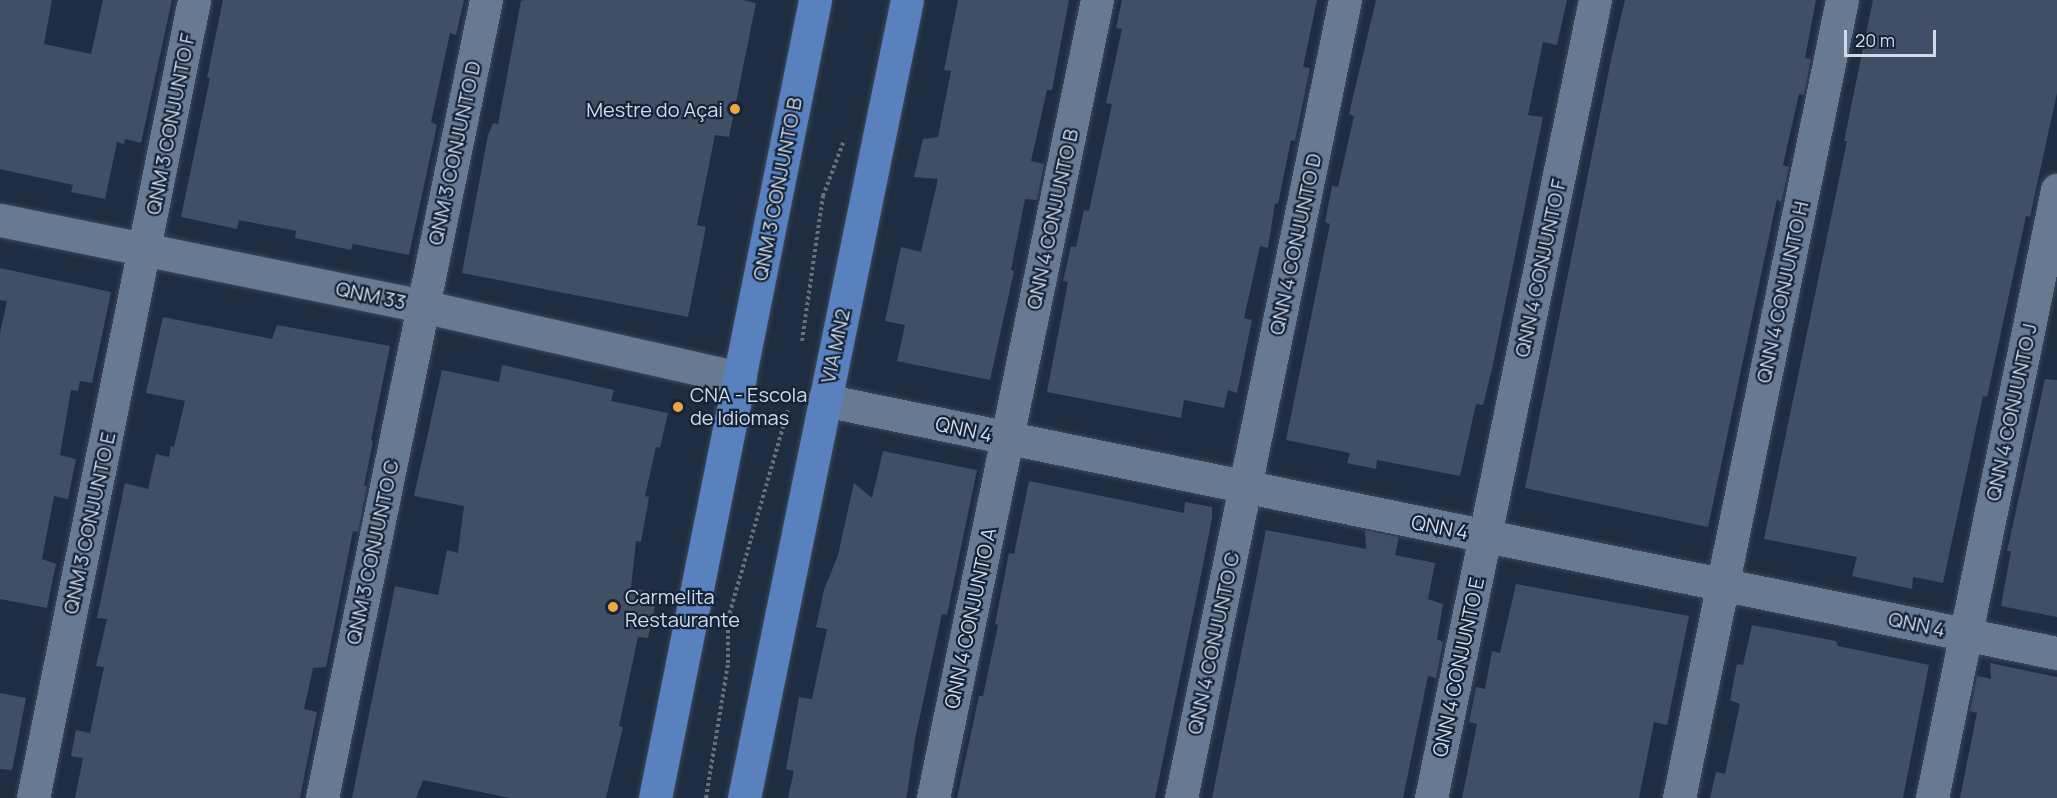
<!DOCTYPE html>
<meta charset="utf-8">
<style>
body{margin:0}
#map{position:relative;width:2057px;height:798px;overflow:hidden;background:#1f2d42;font-family:Manrope,sans-serif}
div>[style]{position:absolute}
[style*='--x']{left:calc(var(--x)*1px);top:calc(var(--y)*1px);width:calc(var(--w)*1px);rotate:calc(var(--a)*1deg)}
.building>*{inset:0;background:#404f66}
.path>*{height:4px;margin-top:-2px;transform-origin:0;background:repeating-linear-gradient(90deg,#657183 0 3px,transparent 0 6px)}
.roads{filter:drop-shadow(0 0 2px #3c485a) drop-shadow(0 0 2px #3c485a)}
.minor>*{height:33px;margin:-16.5px;padding:0 16.5px;transform-origin:16.5px;border-radius:16.5px;background:#687992}
.major>*{height:33px;margin:-16.5px;padding:0 16.5px;transform-origin:16.5px;border-radius:16.5px;background:#5881be}
.dots>*{width:16px;height:16px;translate:-50% -50%;box-sizing:border-box;border:3px solid #152338;border-radius:50%}
span{translate:-50% -50%;white-space:nowrap;text-align:center;line-height:1.15;-webkit-text-stroke:4.5px #152338;paint-order:stroke}
.poi-label{font-size:20px;color:#d1dae8}
.right{translate:-100% -50%;text-align:right}
.left{translate:0 -50%;text-align:left}
.street-label{font-size:20px;color:#d1dae8}
.scale{position:absolute;left:1844px;top:30px;width:92px;height:27px;box-sizing:border-box;border:3px solid #d1dae8;border-top:0;padding-left:8px;font-size:18px;line-height:21px;white-space:nowrap;color:#d1dae8;-webkit-text-stroke:4px #152338;paint-order:stroke}
</style>
<div id="map">
<div class="building">
<div style="clip-path:polygon(0 0,52px 0,44px 44px,91px 54px,103px 0,172px 0,141px 143px,125px 139px,124px 144px,117px 142px,105px 199px,71px 192px,73px 185px,0 169px)"></div>
<div style="clip-path:polygon(223px 0,464px 0,456px 35px,450px 33px,431px 122px,437px 125px,409px 255px,353px 244px,351px 250px,295px 238px,296px 231px,239px 220px,237px 229px,181px 217px,210px 78px,207px 78px)"></div>
<div style="clip-path:polygon(524px 0,743px 0,756px 3px,729px 137px,715px 135px,697px 225px,706px 227px,688px 317px,462px 273px,488px 135px,493px 123px,498px 124px,521px 1px)"></div>
<div style="clip-path:polygon(958px 0,1069px 0,1052px 90px,1047px 90px,1031px 161px,1044px 164px,1037px 200px,1025px 199px,1011px 270px,1014px 271px,990px 380px,897px 361px,905px 325px,885px 321px,901px 247px,921px 252px,938px 179px,914px 177px,923px 139px,938px 137px,951px 71px,944px 70px)"></div>
<div style="clip-path:polygon(1122px 0,1317px 0,1303px 67px,1310px 68px,1295px 141px,1291px 140px,1278px 204px,1275px 203px,1268px 248px,1260px 246px,1244px 318px,1252px 320px,1237px 393px,1228px 390px,1224px 408px,1184px 400px,1181px 418px,1047px 392px,1068px 282px,1063px 281px,1071px 246px,1076px 247px,1084px 210px,1089px 211px,1112px 104px,1106px 103px,1122px 29px,1116px 28px)"></div>
<div style="clip-path:polygon(1376px 0,1567px 0,1557px 45px,1543px 42px,1528px 115px,1543px 117px,1492px 369px,1483px 405px,1476px 404px,1460px 476px,1377px 460px,1376px 469px,1347px 463px,1350px 453px,1286px 440px,1330px 224px,1325px 222px,1332px 186px,1338px 187px,1354px 116px,1349px 114px)"></div>
<div style="clip-path:polygon(1625px 0,1816px 0,1805px 58px,1811px 59px,1804px 95px,1799px 94px,1783px 165px,1789px 167px,1781px 203px,1777px 199px,1708px 527px,1525px 488px,1612px 55px)"></div>
<div style="clip-path:polygon(1873px 0,2057px 0,2057px 93px,2030px 217px,2026px 216px,1987px 397px,1983px 396px,1943px 583px,1913px 577px,1912px 589px,1852px 576px,1857px 557px,1764px 539px,1847px 141px,1844px 141px)"></div>
<div style="clip-path:polygon(0 268px,111px 292px,92px 383px,80px 381px,78px 391px,71px 390px,60px 455px,76px 459px,68px 499px,54px 496px,42px 559px,56px 564px,47px 608px,0 599px,0 333px,7px 301px,0 300px)"></div>
<div style="clip-path:polygon(163px 317px,272px 339px,277px 325px,390px 346px,371px 440px,373px 441px,364px 486px,367px 486px,358px 532px,353px 531px,326px 667px,313px 668px,304px 709px,317px 712px,300px 798px,75px 798px,83px 758px,71px 756px,76px 730px,90px 733px,104px 667px,96px 666px,107px 619px,97px 618px,125px 483px,148px 489px,156px 454px,169px 457px,171px 446px,174px 447px,185px 401px,146px 393px)"></div>
<div style="clip-path:polygon(502px 365px,614px 390px,611px 401px,668px 413px,660px 448px,656px 447px,645px 496px,649px 497px,641px 542px,636px 541px,631px 588px,658px 593px,648px 638px,638px 637px,619px 726px,623px 727px,606px 798px,510px 798px,423px 780px,416px 798px,352px 798px,395px 586px,438px 595px,447px 550px,458px 553px,464px 506px,414px 496px,442px 370px,499px 382px)"></div>
<div style="clip-path:polygon(2045px 379px,2057px 380px,2057px 617px,2001px 606px,2011px 551px,2007px 551px)"></div>
<div style="clip-path:polygon(883px 451px,977px 470px,947px 615px,942px 614px,915px 739px,907px 795px,906px 798px,788px 798px,794px 771px,786px 769px,799px 697px,812px 699px,827px 629px,816px 627px,824px 590px,838px 555px,854px 483px,872px 498px)"></div>
<div style="clip-path:polygon(1029px 481px,1184px 513px,1185px 502px,1212px 507px,1212px 518px,1198px 590px,1155px 798px,957px 798px,979px 696px,983px 696px,998px 625px,995px 624px,1009px 553px,1014px 554px)"></div>
<div style="clip-path:polygon(1266px 530px,1366px 549px,1365px 530px,1399px 537px,1395px 555px,1435px 563px,1428px 599px,1443px 604px,1437px 639px,1443px 642px,1436px 678px,1428px 676px,1403px 798px,1212px 798px)"></div>
<div style="clip-path:polygon(1516px 584px,1689px 616px,1667px 725px,1654px 722px,1639px 798px,1462px 798px,1477px 724px,1469px 722px,1476px 687px,1485px 689px,1492px 651px,1500px 653px)"></div>
<div style="clip-path:polygon(1752px 625px,1836px 641px,1838px 646px,1929px 665px,1903px 798px,1710px 798px,1716px 772px,1725px 774px,1740px 704px,1730px 700px,1737px 664px,1743px 665px)"></div>
<div style="clip-path:polygon(1990px 663px,2057px 677px,2057px 798px,1960px 798px,1977px 713px,1970px 711px,1977px 676px,1991px 679px)"></div>
<div style="clip-path:polygon(0 693px,26px 698px,12px 770px,0 769px)"></div>
</div>
<div class="path">
<div style="--x:802;--y:341;--w:147;--a:-81.8"></div>
<div style="--x:823;--y:196;--w:57;--a:-69.3"></div>
<div style="--x:706;--y:798;--w:137;--a:-80.7"></div>
<div style="--x:728;--y:663;--w:44;--a:-90"></div>
<div style="--x:728;--y:619;--w:217;--a:-74"></div>
</div>
<div class="roads">
<div class="minor">
<div style="--x:0;--y:220;--w:431;--a:11.5"></div>
<div style="--x:422;--y:306;--w:326;--a:12.8"></div>
<div style="--x:824;--y:400;--w:1259;--a:11.6"></div>
<div style="--x:33;--y:798;--w:814;--a:-78.59"></div>
<div style="--x:322;--y:798;--w:815;--a:-78.39"></div>
<div style="--x:933;--y:798;--w:815;--a:-78.39"></div>
<div style="--x:1181;--y:798;--w:815;--a:-78.39"></div>
<div style="--x:1431;--y:798;--w:815;--a:-78.39"></div>
<div style="--x:1679;--y:798;--w:814;--a:-78.46"></div>
<div style="--x:1932;--y:798;--w:621;--a:-78.38"></div>
</div>
<div class="major">
<div style="--x:655;--y:798;--w:814;--a:-78.66"></div>
<div style="--x:744;--y:798;--w:814;--a:-78.46"></div>
</div>
</div>
<div class="dots">
<div style="left:735px;top:109px;background:#f0a63f"></div>
<div style="left:678px;top:407px;background:#f0a63f"></div>
<div style="left:613px;top:607px;background:#f0a63f"></div>
</div>
<div class="poi-label">
<span class="right" style="left:723px;top:109px">Mestre do Açai</span>
<span class="left" style="left:690px;top:406px">CNA - Escola<br>de Idiomas</span>
<span class="left" style="left:625px;top:608px">Carmelita<br>Restaurante</span>
</div>
<div class="street-label">
<span style="left:170px;top:124px;rotate:-79deg">QNM 3 CONJUNTO F</span>
<span style="left:454px;top:153px;rotate:-78deg">QNM 3 CONJUNTO D</span>
<span style="left:777px;top:189px;rotate:-79deg">QNM 3 CONJUNTO B</span>
<span style="left:1052px;top:219px;rotate:-78deg">QNN 4 CONJUNTO B</span>
<span style="left:1295px;top:244px;rotate:-78deg">QNN 4 CONJUNTO D</span>
<span style="left:1540px;top:268px;rotate:-78deg">QNN 4 CONJUNTO F</span>
<span style="left:1782px;top:292px;rotate:-78deg">QNN 4 CONJUNTO H</span>
<span style="left:371px;top:295px;rotate:12deg">QNM 33</span>
<span style="left:835px;top:346px;rotate:-78deg">VIA MN2</span>
<span style="left:2011px;top:412px;rotate:-78deg">QNN 4 CONJUNTO J</span>
<span style="left:964px;top:429px;rotate:12deg">QNN 4</span>
<span style="left:89px;top:523px;rotate:-78deg">QNM 3 CONJUNTO E</span>
<span style="left:1440px;top:527px;rotate:11deg">QNN 4</span>
<span style="left:372px;top:552px;rotate:-78deg">QNM 3 CONJUNTO C</span>
<span style="left:970px;top:618px;rotate:-78deg">QNN 4 CONJUNTO A</span>
<span style="left:1917px;top:624px;rotate:12deg">QNN 4</span>
<span style="left:1213px;top:643px;rotate:-78deg">QNN 4 CONJUNTO C</span>
<span style="left:1458px;top:667px;rotate:-78deg">QNN 4 CONJUNTO E</span>
</div>
<div class="scale">20 m</div>
</div>
